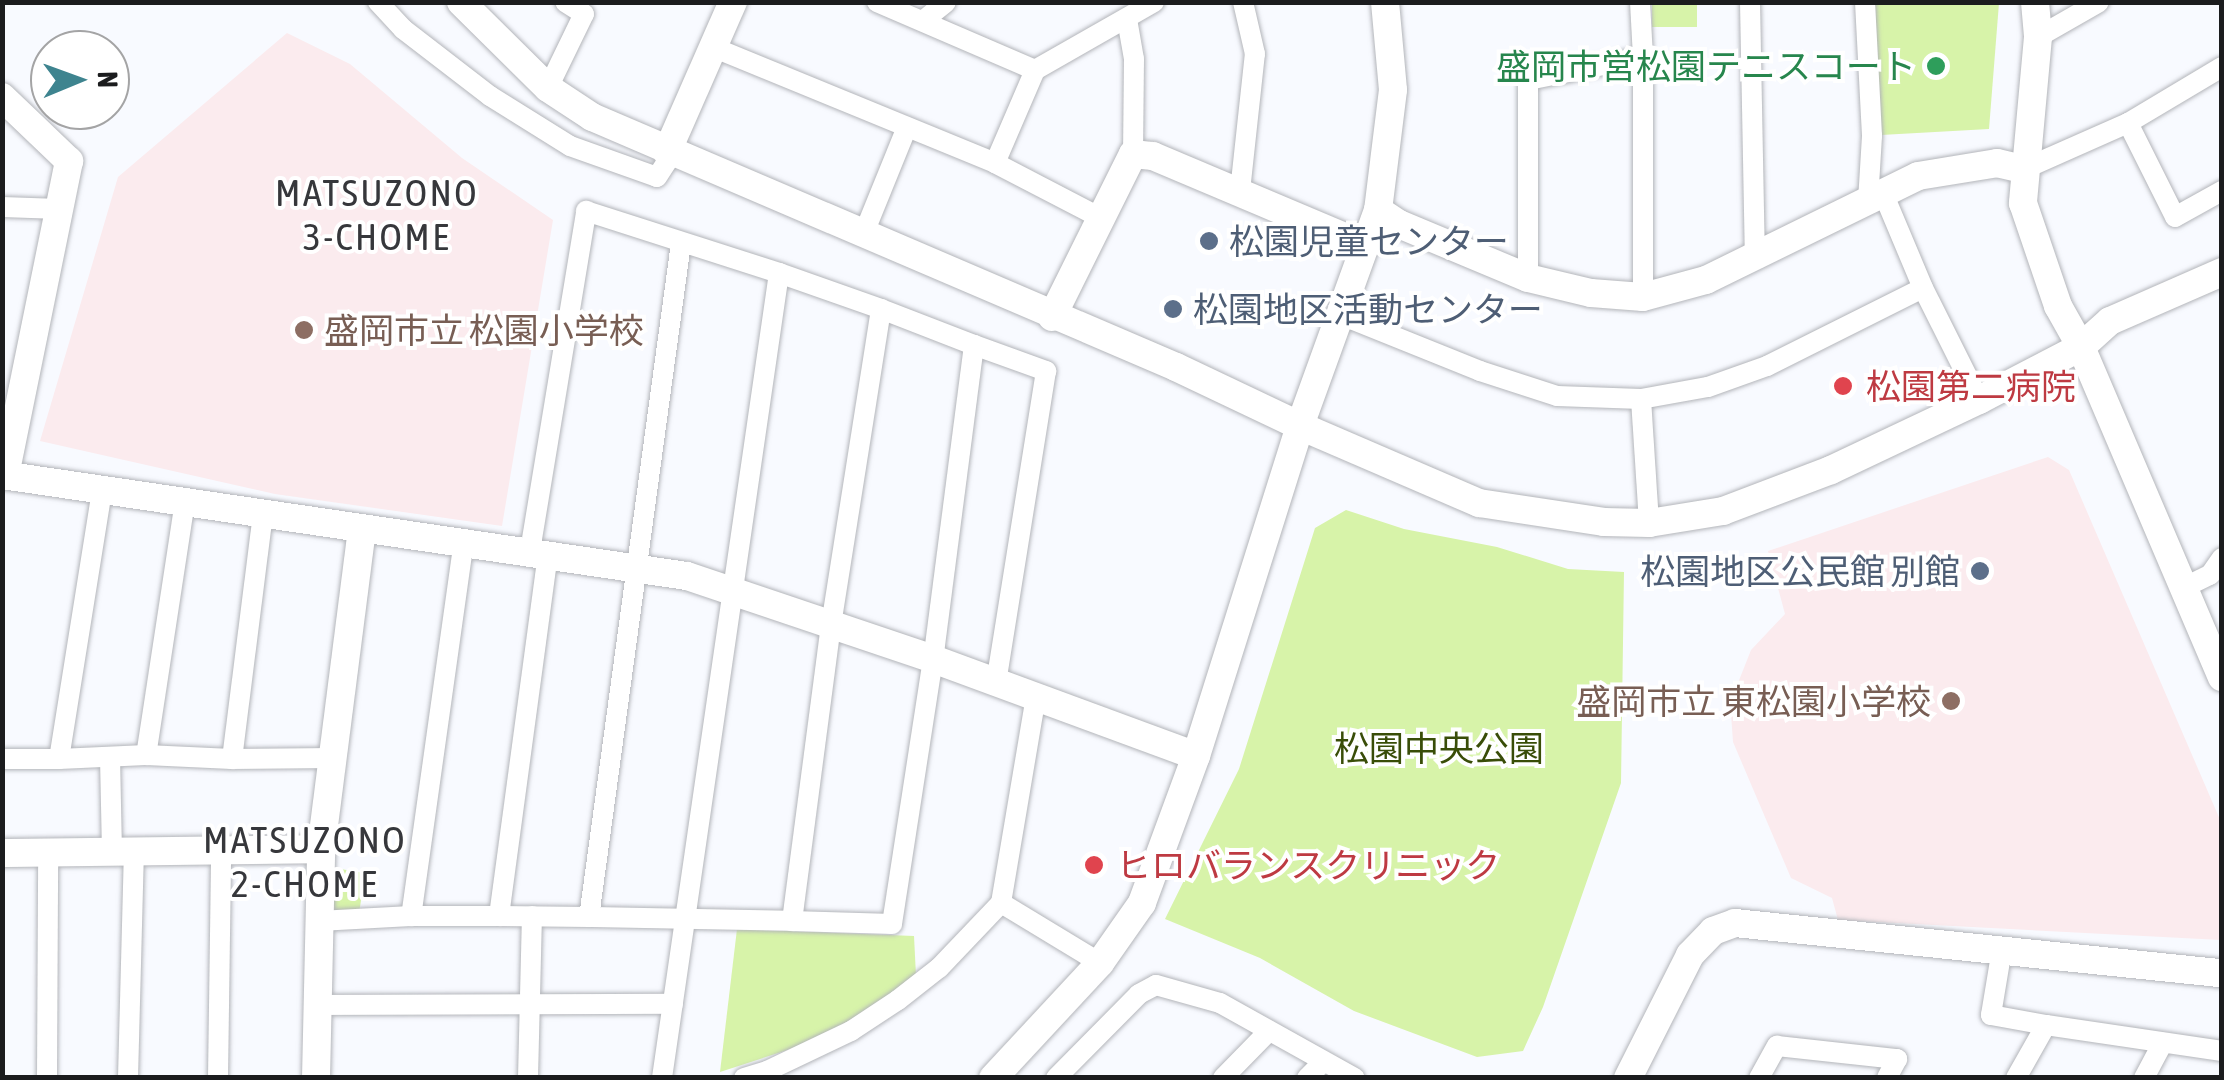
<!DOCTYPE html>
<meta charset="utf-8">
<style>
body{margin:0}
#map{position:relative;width:2224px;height:1080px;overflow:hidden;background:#f8faff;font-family:"Asap Condensed","Noto Sans JP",sans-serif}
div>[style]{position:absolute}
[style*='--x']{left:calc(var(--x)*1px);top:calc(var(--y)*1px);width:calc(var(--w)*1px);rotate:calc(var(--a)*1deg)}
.education>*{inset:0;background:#fbebee}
.green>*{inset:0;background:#d7f3a9;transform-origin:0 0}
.roads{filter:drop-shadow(0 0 2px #b3b5ba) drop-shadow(0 0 2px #b3b5ba)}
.street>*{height:20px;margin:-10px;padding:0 10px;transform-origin:10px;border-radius:10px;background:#fff}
.secondary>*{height:28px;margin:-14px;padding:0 14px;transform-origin:14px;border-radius:14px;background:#fff}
.dots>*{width:28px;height:28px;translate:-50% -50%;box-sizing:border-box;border:5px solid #fff;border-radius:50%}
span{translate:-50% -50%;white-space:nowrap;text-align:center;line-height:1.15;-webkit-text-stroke:8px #fff;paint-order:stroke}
.leisure-label{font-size:35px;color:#27864d}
.right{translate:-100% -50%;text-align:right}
.service-label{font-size:35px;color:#4e5e75}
.left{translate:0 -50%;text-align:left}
.education-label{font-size:35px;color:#785e54}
.health-label{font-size:35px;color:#be3a42}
.park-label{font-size:35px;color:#394d08}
.neighbourhood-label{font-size:38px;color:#36373b;letter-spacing:2.5px}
.frame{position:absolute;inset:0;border:5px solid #1b1c1e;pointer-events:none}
.north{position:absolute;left:30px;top:30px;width:100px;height:100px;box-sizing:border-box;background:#fff;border:2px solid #a4a4a5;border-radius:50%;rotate:89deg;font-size:28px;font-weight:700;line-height:40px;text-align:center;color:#1b1c1e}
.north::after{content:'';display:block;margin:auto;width:35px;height:45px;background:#3e848f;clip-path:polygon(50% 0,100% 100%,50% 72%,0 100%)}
</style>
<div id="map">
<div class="education">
<div style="clip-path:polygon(287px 33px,350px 64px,462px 158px,553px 220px,502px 526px,275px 494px,40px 441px,118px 177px)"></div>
<div style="clip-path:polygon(2048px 457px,2069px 470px,2221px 822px,2221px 940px,1838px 920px,1832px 898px,1791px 878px,1733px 742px,1731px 714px,1736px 688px,1751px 650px,1785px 614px,1768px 551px)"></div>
</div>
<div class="green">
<div style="left:1652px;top:3px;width:45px;height:24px"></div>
<div style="clip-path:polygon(1875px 3px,1999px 3px,1989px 129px,1881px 135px)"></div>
<div style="clip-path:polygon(1346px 510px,1404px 529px,1497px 547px,1568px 569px,1624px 572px,1621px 783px,1543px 1007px,1523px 1051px,1477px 1057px,1354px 1011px,1260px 958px,1165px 919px,1239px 769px,1315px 528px)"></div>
<div style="clip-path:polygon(334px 868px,365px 873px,359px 914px,332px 913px)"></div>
<div style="clip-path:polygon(737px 929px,914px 936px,916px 976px,862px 1018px,818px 1040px,720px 1072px)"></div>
</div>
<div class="roads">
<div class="street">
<div style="--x:378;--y:2;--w:37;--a:47"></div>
<div style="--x:403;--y:29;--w:110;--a:37.6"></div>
<div style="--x:490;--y:96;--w:94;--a:32"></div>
<div style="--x:570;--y:146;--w:92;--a:19.6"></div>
<div style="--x:657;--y:177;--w:27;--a:-57"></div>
<div style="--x:877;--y:2;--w:172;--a:23.3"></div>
<div style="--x:1640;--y:2;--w:55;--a:86.9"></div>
<div style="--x:1750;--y:2;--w:255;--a:88.9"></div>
<div style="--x:1865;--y:2;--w:134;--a:87"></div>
<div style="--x:1872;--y:136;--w:65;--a:93.5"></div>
<div style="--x:1127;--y:19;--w:41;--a:80.1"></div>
<div style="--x:1134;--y:59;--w:95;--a:90.6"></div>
<div style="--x:924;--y:20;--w:28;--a:-39"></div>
<div style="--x:2038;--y:37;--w:70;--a:-29.8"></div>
<div style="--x:715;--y:48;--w:303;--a:22.3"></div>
<div style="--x:995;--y:163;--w:119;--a:27.4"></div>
<div style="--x:548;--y:88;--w:82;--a:-64.1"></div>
<div style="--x:584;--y:14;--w:22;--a:-148"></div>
<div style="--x:2128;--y:123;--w:105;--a:63.4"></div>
<div style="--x:2175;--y:217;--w:54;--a:-29"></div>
<div style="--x:995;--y:163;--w:101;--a:-66.7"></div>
<div style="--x:1035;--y:70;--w:137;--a:-29.7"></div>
<div style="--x:2024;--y:169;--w:114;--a:-23.9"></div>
<div style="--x:2128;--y:123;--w:109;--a:-30.8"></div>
<div style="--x:1240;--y:191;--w:138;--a:-83.8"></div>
<div style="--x:1255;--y:54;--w:53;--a:-103"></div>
<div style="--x:2;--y:207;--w:58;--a:2"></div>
<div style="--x:864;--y:233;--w:114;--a:-67.9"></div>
<div style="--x:681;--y:243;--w:680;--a:97.77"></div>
<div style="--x:589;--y:917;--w:203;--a:1.1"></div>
<div style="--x:779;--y:273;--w:108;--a:19.4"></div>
<div style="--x:1528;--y:278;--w:198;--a:-90"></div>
<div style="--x:1528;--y:80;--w:117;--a:-11.3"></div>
<div style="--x:1643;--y:57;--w:240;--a:90"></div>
<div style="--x:1923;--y:288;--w:125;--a:63.4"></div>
<div style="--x:881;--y:309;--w:100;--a:21.2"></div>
<div style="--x:974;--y:345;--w:317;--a:97.4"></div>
<div style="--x:933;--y:659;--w:268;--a:98.8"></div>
<div style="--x:892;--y:924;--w:100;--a:-178.3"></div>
<div style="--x:792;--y:921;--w:299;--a:-82.5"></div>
<div style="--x:831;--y:625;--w:320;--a:-81"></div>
<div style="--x:1341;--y:315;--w:150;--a:21.9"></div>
<div style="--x:1480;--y:371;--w:81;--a:18"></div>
<div style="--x:1557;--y:396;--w:84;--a:2"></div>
<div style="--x:1641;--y:399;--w:68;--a:-10.2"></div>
<div style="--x:1708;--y:387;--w:63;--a:-19.6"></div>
<div style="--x:1767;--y:366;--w:174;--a:-26.6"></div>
<div style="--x:1923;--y:288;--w:101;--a:-112.8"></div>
<div style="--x:974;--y:345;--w:77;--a:19.9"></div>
<div style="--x:1046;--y:371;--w:315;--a:99.1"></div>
<div style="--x:1641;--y:399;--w:124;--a:86.3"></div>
<div style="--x:185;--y:501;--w:257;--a:98.7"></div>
<div style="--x:146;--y:755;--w:86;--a:2.7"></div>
<div style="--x:232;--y:759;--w:248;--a:-82.8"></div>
<div style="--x:464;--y:540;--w:380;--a:98"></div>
<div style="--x:411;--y:916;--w:88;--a:0"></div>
<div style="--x:499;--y:916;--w:365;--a:-82.3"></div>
<div style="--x:530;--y:551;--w:345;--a:-80.6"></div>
<div style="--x:586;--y:211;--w:203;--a:17.8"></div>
<div style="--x:779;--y:273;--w:813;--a:98.27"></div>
<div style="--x:2183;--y:588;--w:30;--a:-26"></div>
<div style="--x:2210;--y:575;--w:21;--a:-55"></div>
<div style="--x:110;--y:757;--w:97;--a:88.8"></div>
<div style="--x:2;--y:759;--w:57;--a:0"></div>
<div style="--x:59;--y:759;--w:272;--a:-80.9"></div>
<div style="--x:59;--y:759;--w:87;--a:-2.6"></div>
<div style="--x:232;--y:759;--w:101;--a:-0.6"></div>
<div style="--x:1001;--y:903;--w:116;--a:31.2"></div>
<div style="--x:499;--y:916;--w:90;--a:0.6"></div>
<div style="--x:319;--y:921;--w:92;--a:-3.1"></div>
<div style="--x:2002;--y:949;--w:67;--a:99.5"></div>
<div style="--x:1991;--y:1015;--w:56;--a:10.3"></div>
<div style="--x:318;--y:1005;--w:355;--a:-0.2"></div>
<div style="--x:47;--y:1078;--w:226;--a:-89.7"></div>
<div style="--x:128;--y:1078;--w:226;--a:-88.5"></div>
<div style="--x:218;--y:1078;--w:228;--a:-89.2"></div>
<div style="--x:528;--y:1078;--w:162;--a:-88.6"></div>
<div style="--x:744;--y:1078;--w:24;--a:-17"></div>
<div style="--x:769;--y:1078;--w:7;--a:-106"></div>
<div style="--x:767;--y:1071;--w:93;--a:-25.5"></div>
<div style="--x:851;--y:1031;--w:56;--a:-33.4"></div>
<div style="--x:898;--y:1000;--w:52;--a:-38"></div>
<div style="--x:939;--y:968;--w:90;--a:-46.4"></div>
<div style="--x:1001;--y:903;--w:209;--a:-80.4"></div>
<div style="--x:1056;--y:1078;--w:118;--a:-45.3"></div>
<div style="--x:1139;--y:994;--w:19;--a:-28"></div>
<div style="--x:1156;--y:985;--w:66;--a:15.7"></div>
<div style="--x:1220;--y:1003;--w:154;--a:29.1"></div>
<div style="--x:1223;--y:1078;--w:66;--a:-45.6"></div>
<div style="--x:1307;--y:1078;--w:23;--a:-45"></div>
<div style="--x:1759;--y:1078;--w:37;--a:-61"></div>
<div style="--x:1777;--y:1046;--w:121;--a:6.2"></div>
<div style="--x:1897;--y:1059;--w:21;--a:118"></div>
<div style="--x:2016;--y:1078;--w:61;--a:-60.5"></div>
<div style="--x:2046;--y:1025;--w:178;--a:8.4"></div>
<div style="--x:2144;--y:1078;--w:40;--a:-62"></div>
</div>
<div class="secondary">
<div style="--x:461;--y:2;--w:122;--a:44.7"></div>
<div style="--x:548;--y:88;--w:53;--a:33.4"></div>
<div style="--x:592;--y:117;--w:635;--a:23.17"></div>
<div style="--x:1176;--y:367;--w:137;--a:25.4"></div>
<div style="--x:1300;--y:426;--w:346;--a:107.5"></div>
<div style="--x:1196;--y:756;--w:157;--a:110.2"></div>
<div style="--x:1142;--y:903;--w:73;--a:125"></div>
<div style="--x:1100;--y:963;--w:157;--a:132.9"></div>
<div style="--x:1385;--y:2;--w:88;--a:84.8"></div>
<div style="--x:1393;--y:90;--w:121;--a:97.1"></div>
<div style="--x:1378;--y:210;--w:230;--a:109.9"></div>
<div style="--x:1300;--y:426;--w:195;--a:23.3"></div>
<div style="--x:1479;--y:503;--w:126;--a:8.6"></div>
<div style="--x:1604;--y:522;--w:45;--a:1.3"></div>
<div style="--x:1649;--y:523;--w:75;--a:-9.2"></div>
<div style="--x:1723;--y:511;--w:116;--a:-20.8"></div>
<div style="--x:1831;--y:470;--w:164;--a:-25.3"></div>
<div style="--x:1979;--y:400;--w:115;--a:-27.5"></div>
<div style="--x:2081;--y:347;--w:39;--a:-42"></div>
<div style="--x:2110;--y:321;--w:122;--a:-23.6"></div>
<div style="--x:2035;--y:2;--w:35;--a:85"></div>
<div style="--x:2038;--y:37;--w:167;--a:95.2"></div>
<div style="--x:2023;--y:203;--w:109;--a:71.2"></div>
<div style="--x:2058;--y:306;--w:47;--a:60.7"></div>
<div style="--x:2081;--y:347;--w:359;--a:66.9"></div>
<div style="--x:2;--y:97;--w:93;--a:43.7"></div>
<div style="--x:69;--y:161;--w:320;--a:101.5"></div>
<div style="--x:667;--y:152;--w:164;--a:-66.3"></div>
<div style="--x:1378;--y:210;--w:25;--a:34"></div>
<div style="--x:1399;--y:224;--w:140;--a:22.7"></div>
<div style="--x:1528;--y:278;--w:65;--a:13.4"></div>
<div style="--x:1591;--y:293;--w:52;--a:4.4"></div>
<div style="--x:1643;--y:297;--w:65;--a:-15.1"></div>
<div style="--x:1706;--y:280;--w:236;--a:-26.1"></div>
<div style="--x:1918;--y:176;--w:80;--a:-9.3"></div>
<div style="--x:1997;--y:163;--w:28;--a:13"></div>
<div style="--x:1052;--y:317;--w:182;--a:-63.6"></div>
<div style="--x:1133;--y:154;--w:20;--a:6"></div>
<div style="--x:1153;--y:156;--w:231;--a:22.9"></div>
<div style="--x:2;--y:475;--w:692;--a:8.39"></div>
<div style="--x:687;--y:576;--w:260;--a:18.6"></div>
<div style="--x:933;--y:659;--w:280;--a:20.2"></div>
<div style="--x:2;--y:853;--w:319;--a:-0.7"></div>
<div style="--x:316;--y:1078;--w:229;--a:-88.7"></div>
<div style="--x:321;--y:849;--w:321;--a:-82.7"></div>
<div style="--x:1628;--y:1078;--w:138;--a:-63.2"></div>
<div style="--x:1690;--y:955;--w:33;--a:-46"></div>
<div style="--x:1713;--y:931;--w:23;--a:-20"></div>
<div style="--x:1735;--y:923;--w:490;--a:5.9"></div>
</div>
</div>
<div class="dots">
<div style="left:1936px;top:66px;background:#2e9e5b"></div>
<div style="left:1209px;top:241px;background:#5c6f8a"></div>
<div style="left:1173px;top:309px;background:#5c6f8a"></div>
<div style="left:304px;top:330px;background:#8d6e63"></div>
<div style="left:1843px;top:386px;background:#e0444e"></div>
<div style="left:1980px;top:571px;background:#5c6f8a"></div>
<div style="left:1951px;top:701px;background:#8d6e63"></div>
<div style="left:1094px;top:865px;background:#e0444e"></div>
</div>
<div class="leisure-label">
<span class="right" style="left:1916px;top:66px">盛岡市営松園テニスコート</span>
</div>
<div class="service-label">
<span class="left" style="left:1229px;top:241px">松園児童センター</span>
<span class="left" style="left:1193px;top:309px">松園地区活動センター</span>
<span class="right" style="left:1960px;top:571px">松園地区公民館 別館</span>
</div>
<div class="education-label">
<span class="left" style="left:324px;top:330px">盛岡市立 松園小学校</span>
<span class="right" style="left:1931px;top:701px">盛岡市立 東松園小学校</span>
</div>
<div class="health-label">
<span class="left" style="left:1866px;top:386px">松園第二病院</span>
<span class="left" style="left:1116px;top:865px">ヒロバランスクリニック</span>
</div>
<div class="park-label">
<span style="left:1439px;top:748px">松園中央公園</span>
</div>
<div class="neighbourhood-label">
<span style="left:377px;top:215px">MATSUZONO<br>3-CHOME</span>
<span style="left:305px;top:862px">MATSUZONO<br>2-CHOME</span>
</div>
<div class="frame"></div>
<div class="north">N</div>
</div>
